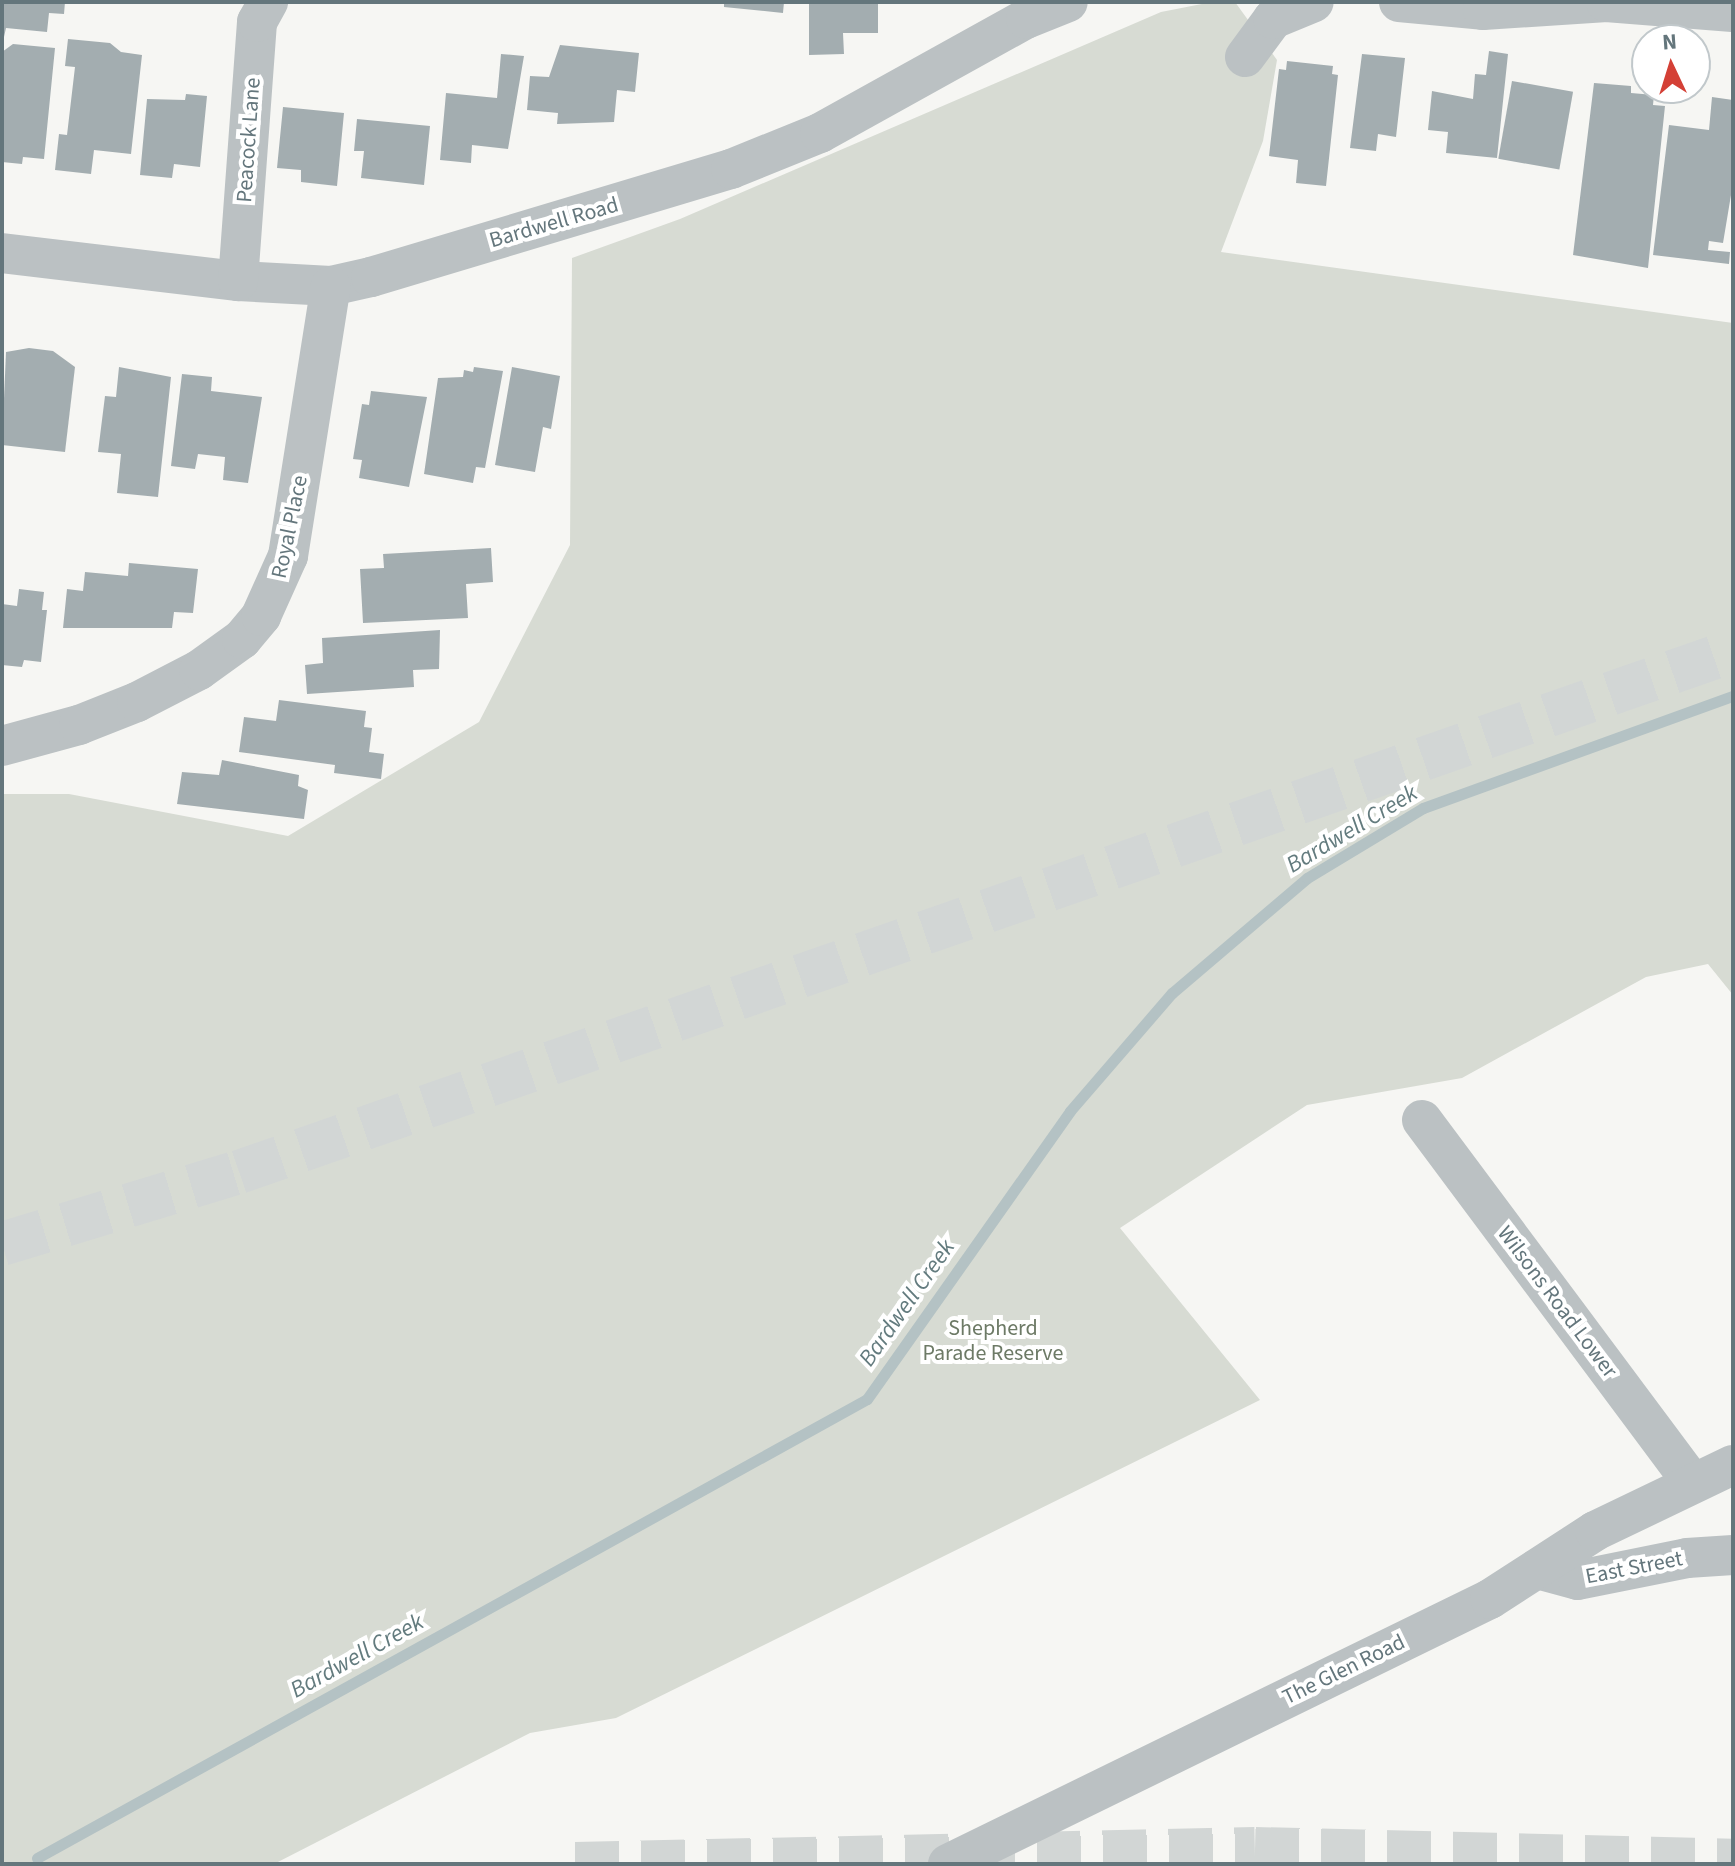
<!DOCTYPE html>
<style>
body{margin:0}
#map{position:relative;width:1735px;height:1866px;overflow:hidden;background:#f6f6f3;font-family:"Source Sans 3",sans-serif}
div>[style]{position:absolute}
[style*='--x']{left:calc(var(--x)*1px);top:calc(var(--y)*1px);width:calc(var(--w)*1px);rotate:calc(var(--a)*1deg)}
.green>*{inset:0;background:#d7dbd3}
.stream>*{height:11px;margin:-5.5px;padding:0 5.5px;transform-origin:5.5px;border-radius:5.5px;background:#b4c2c4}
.building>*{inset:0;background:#a3adb0;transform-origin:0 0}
.highway-tunnel>*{height:44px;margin-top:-22px;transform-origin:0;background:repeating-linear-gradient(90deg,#d2d6d5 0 44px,transparent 0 66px)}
.minor>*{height:40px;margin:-20px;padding:0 20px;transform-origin:20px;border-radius:20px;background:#bbc1c3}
span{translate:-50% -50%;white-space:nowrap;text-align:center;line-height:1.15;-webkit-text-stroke:8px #fff;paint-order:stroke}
.street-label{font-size:22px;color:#64767c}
.park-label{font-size:22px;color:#6d7a66}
.water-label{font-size:24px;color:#637b7e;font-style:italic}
.frame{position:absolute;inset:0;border:4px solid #64767c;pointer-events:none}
.north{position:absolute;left:1631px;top:24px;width:80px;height:80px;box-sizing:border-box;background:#fff;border:2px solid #c1c8cb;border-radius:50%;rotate:356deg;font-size:22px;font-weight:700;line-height:32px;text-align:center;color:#64767c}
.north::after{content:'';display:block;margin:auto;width:28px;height:36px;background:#d44036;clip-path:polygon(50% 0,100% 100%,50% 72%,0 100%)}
</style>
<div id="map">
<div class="green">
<div style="clip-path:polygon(1212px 2px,1235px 2px,1277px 60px,1263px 141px,1221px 252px,1733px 323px,1733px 995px,1708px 964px,1646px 977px,1462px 1078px,1307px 1105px,1120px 1228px,1260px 1400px,616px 1718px,530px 1733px,274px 1864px,2px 1864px,2px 794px,69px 794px,288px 836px,479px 722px,570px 545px,572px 258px,680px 219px,1161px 12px)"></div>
</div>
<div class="stream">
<div style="--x:37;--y:1858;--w:948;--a:-28.94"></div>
<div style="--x:867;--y:1399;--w:352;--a:-54.8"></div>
<div style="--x:1070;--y:1111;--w:156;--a:-49.2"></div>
<div style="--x:1172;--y:993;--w:177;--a:-40.4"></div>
<div style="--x:1307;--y:878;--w:135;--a:-31.1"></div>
<div style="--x:1423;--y:808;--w:330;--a:-19.9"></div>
</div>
<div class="building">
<div style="clip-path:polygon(2px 2px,65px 2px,64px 14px,49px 13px,47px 32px,6px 28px,2px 46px)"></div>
<div style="clip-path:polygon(724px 2px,784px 2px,783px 13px,724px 7px)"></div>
<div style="clip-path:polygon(809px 2px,878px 2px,878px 33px,843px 33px,844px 54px,809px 55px)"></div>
<div style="clip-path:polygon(68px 39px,110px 43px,121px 52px,142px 55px,131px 154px,94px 150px,91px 174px,55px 170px,59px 134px,67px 135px,75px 67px,65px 66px)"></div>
<div style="clip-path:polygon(13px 44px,55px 48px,44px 159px,23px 157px,22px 164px,2px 162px,2px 52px)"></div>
<div style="clip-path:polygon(560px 45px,639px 53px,635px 92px,617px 90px,614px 122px,557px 124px,558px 113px,527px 110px,530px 76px,549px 77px)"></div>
<div style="clip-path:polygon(1489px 51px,1508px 54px,1497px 158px,1446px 153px,1448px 132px,1428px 130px,1432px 91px,1473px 99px,1475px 74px,1486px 75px)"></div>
<div style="clip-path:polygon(501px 54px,524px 56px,508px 149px,472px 145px,471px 163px,440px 160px,446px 93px,497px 98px)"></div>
<div style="clip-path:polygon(1362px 54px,1405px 58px,1396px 137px,1378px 134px,1376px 151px,1350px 148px)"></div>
<div style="clip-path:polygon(1287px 61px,1333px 66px,1332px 74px,1338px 75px,1326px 186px,1296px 183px,1298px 160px,1269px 156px,1279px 69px,1286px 70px)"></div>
<div style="left:1512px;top:81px;width:62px;height:79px;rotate:10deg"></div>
<div style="clip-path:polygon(1594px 83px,1631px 86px,1631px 93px,1654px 95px,1653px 105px,1665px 106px,1648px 268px,1573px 255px)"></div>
<div style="clip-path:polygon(186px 94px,207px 96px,200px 167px,174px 164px,172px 178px,140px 175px,147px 99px,185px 100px)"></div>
<div style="clip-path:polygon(1712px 97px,1733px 100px,1733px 183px,1723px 243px,1709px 241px,1708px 250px,1730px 252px,1729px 264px,1653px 255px,1669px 125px,1709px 130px)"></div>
<div style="clip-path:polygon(283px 107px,344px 113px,337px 186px,301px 182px,301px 170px,277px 168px)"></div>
<div style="clip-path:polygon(357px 119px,430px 126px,424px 185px,361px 178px,364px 151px,354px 151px)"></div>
<div style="clip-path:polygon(29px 348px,53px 351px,75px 367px,65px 452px,2px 445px,6px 352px)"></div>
<div style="clip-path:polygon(119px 367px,171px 377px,158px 497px,117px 493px,121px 454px,98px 452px,105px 396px,116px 397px)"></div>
<div style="clip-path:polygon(474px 367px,503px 371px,485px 468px,476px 467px,473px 483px,424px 474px,438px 378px,463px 377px,464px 370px,473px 372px)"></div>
<div style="clip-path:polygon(512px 367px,560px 376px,551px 429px,543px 427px,535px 472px,495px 465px)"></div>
<div style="clip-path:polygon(182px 374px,212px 377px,211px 391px,262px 397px,248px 483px,223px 480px,225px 457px,198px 454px,195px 469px,171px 466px)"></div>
<div style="clip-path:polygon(371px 391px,427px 397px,409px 487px,359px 478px,362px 460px,353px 459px,362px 404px,369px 405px)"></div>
<div style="clip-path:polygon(491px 548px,493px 582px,466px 584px,468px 618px,363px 623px,360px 569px,384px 568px,383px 554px)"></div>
<div style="clip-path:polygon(129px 563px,198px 569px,193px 613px,174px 612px,172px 628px,63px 628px,67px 589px,83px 591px,85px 572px,128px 576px)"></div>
<div style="clip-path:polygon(19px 589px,44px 592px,42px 610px,47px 610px,41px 662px,24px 660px,22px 667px,2px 665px,2px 604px,17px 606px)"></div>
<div style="clip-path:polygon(440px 630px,439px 669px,413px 670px,414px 687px,307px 694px,305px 665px,323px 663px,322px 638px)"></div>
<div style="clip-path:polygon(279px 700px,366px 711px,364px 727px,372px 728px,369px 752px,384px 754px,381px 779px,334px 773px,335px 765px,239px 752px,244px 717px,276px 721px)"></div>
<div style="clip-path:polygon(222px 760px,299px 775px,298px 786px,308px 790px,304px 819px,177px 804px,182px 772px,219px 775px)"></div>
</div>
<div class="highway-tunnel">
<div style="--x:2;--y:1244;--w:248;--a:-16.9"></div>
<div style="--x:239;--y:1172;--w:1582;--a:-19.23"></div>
<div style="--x:575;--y:1864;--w:680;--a:-1.26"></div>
<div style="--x:1255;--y:1849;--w:478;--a:1.4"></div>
</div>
<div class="minor">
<div style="--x:1399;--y:2;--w:84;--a:5.4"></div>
<div style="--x:1483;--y:10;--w:124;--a:-3.7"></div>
<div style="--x:1606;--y:2;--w:127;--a:4.5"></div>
<div style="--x:1245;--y:57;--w:47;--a:-53.6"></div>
<div style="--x:1273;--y:19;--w:44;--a:-22.5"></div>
<div style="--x:2;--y:253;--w:238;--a:6.8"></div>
<div style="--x:238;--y:281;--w:93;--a:3.1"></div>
<div style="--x:331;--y:286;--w:41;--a:-12.7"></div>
<div style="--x:371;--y:277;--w:376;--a:-16.7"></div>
<div style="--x:731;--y:169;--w:96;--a:-22"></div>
<div style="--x:820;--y:133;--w:235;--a:-29"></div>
<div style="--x:1026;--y:19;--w:45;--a:-22"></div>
<div style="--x:238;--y:281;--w:260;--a:-85.8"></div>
<div style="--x:257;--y:22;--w:23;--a:-61"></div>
<div style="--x:2;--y:746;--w:80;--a:-15.3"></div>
<div style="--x:79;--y:725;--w:62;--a:-21.6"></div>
<div style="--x:137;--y:702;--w:70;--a:-27.3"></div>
<div style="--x:199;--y:670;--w:53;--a:-35.8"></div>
<div style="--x:242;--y:639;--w:30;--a:-50"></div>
<div style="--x:261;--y:616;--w:66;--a:-65.8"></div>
<div style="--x:288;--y:556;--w:273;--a:-81"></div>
<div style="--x:1422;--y:1120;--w:453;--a:53.3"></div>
<div style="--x:1537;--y:1569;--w:42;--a:15"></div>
<div style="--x:1578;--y:1580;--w:111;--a:-11.4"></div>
<div style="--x:1687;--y:1558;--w:46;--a:-3.7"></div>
<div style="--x:948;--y:1864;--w:603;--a:-26.06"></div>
<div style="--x:1490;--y:1599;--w:125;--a:-32.9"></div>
<div style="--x:1595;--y:1531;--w:153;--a:-25.6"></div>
</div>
<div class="street-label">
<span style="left:249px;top:140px;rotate:-86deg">Peacock Lane</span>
<span style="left:554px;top:223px;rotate:-16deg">Bardwell Road</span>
<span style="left:290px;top:527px;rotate:-78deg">Royal Place</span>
<span style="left:1557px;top:1302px;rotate:53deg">Wilsons Road Lower</span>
<span style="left:1634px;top:1568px;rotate:-11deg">East Street</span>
<span style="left:1344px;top:1670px;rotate:-26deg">The Glen Road</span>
</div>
<div class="park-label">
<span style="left:993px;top:1341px">Shepherd<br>Parade Reserve</span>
</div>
<div class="water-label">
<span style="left:1352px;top:829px;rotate:-31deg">Bardwell Creek</span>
<span style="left:907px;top:1303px;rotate:-55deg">Bardwell Creek</span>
<span style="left:357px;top:1656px;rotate:-29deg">Bardwell Creek</span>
</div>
<div class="frame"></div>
<div class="north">N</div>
</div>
